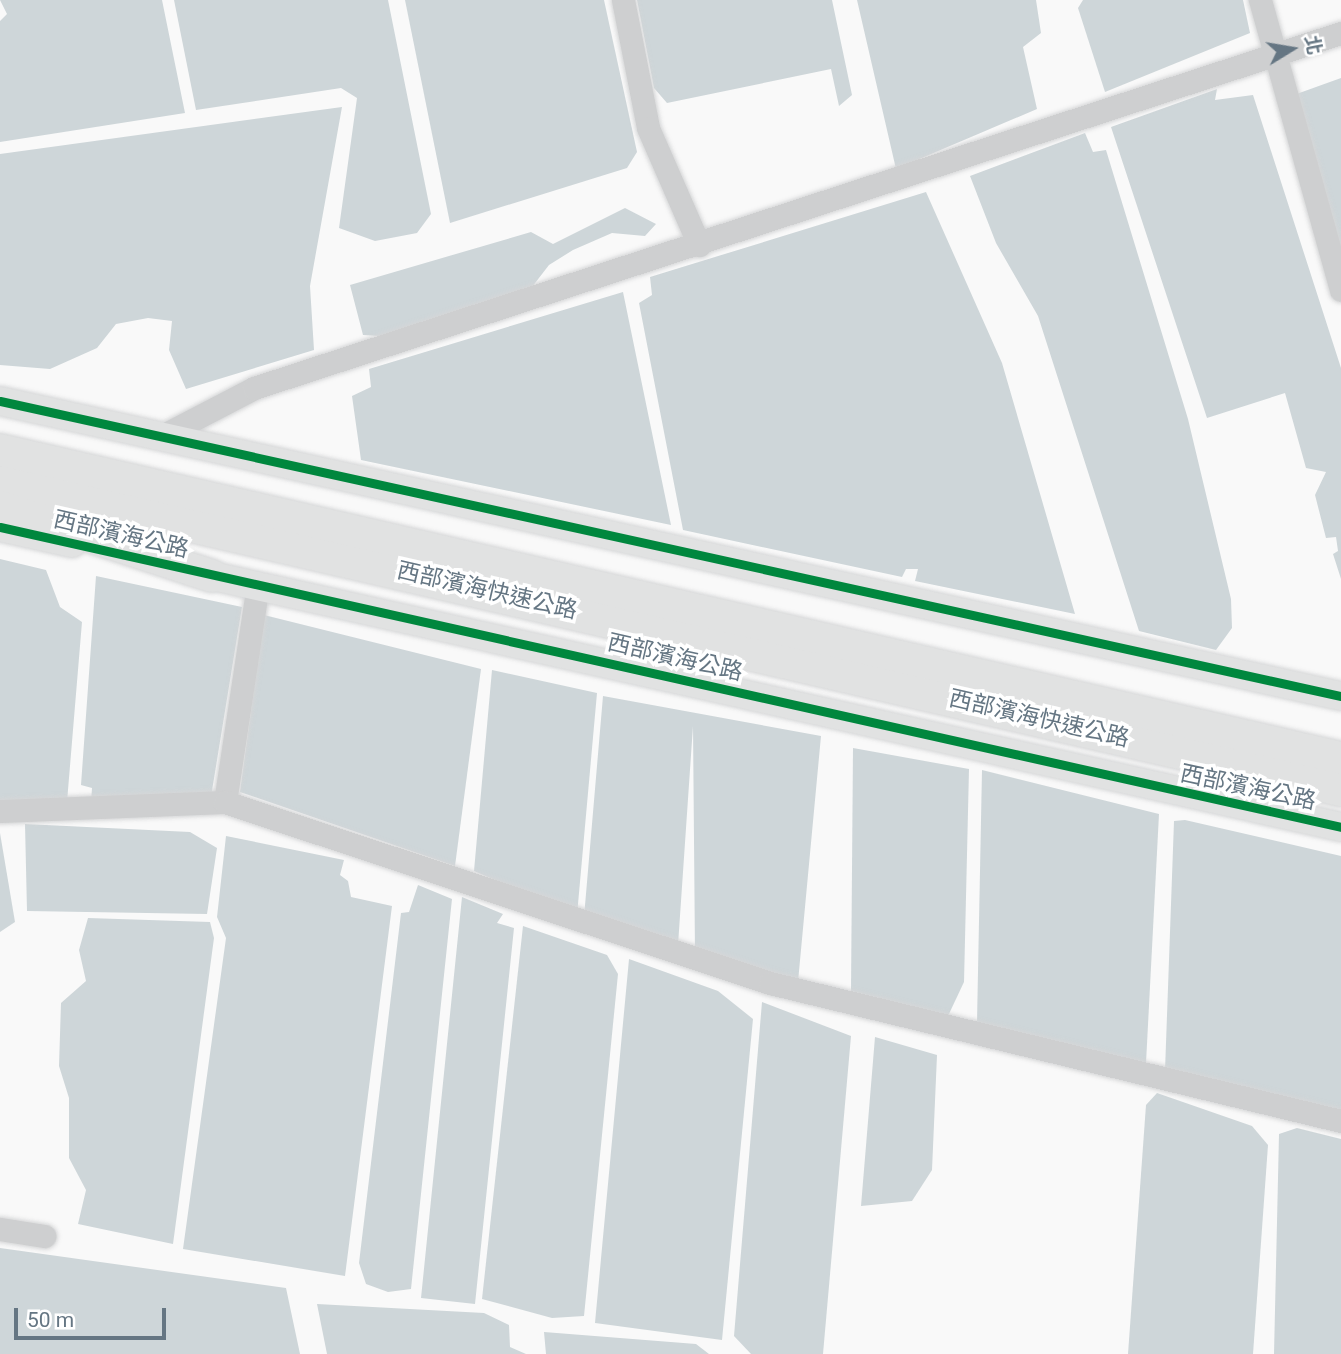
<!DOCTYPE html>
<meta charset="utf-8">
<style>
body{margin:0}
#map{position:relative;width:1341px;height:1354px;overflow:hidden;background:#f9f9f9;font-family:Roboto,"Noto Sans TC",sans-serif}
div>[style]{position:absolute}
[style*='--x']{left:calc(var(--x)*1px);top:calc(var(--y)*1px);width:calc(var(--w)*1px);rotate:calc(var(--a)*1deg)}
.water>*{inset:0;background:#ced6d9}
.roads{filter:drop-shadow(0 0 2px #d5d6d7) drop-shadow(0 0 2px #d5d6d7)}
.minor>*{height:23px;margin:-11.5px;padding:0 11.5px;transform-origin:11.5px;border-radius:11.5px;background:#cecfd0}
.major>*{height:28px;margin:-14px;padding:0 14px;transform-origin:14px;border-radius:14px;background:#e1e2e2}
.highway>*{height:32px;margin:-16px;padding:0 16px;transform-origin:16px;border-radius:16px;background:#e1e2e2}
.cycleway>*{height:9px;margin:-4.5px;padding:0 4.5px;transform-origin:4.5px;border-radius:4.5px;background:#00873e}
span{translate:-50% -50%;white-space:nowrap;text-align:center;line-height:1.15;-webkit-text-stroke:7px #fff;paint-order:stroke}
.street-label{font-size:23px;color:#657683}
.north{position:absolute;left:1257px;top:14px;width:70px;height:70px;-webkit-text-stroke:5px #fff;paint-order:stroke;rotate:79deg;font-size:19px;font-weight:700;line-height:28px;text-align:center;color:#657683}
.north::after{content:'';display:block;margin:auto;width:24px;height:32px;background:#657683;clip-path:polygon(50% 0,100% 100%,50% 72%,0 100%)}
.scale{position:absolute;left:14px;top:1308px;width:152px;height:32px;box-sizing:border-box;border:4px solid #657683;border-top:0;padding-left:9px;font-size:21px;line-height:24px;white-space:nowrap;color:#657683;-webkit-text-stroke:5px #fff;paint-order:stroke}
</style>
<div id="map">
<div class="water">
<div style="clip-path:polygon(0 0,162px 0,185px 113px,0 142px,0 21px,7px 14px)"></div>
<div style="clip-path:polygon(174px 0,388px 0,431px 214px,417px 233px,375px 241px,339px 228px,357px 98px,341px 88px,196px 110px)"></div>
<div style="clip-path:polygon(405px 0,604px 0,637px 152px,627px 168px,450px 223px)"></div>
<div style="clip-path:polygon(637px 0,832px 0,852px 95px,839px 106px,831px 69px,667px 103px,654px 88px)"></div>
<div style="clip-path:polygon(857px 0,1036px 0,1041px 33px,1023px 47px,1037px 109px,896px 169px)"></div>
<div style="clip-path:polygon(1083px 0,1243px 0,1250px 33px,1105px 92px,1078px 8px)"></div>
<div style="clip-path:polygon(1341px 78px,1341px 269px,1291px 96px)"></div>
<div style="clip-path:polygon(1217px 89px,1215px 100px,1253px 95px,1341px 368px,1341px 579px,1333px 554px,1338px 551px,1336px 537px,1326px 538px,1315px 495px,1326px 472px,1306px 468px,1285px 393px,1207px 418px,1111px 127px)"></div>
<div style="clip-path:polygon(342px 107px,310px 286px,314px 350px,186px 389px,169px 350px,172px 321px,148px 318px,116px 324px,97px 348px,50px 369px,0 365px,0 154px)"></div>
<div style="clip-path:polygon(1085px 133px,1093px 152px,1106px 150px,1188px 419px,1231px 599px,1232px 628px,1216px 650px,1139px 631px,1038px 316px,996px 243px,970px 176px)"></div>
<div style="clip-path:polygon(926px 192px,1002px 363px,1075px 614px,915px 581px,918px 569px,906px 569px,902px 577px,683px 530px,639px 303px,652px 295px,650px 277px)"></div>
<div style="clip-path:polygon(625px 208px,656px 224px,645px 236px,612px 233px,573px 250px,549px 265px,532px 287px,380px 336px,363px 335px,350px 285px,531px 232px,553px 244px)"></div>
<div style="clip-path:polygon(623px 292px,671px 525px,361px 460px,352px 396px,371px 387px,369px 369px)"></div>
<div style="clip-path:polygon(0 559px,46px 570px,60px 607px,82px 622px,67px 802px,0 801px)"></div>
<div style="clip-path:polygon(96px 576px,242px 607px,210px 803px,91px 802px,92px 788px,81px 785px)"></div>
<div style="clip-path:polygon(264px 615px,481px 669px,455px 866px,240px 792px)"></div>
<div style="clip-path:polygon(492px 670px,597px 693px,577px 915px,474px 871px)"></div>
<div style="clip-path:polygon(603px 696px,821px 736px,798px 982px,695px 955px,693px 726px,678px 945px,584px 917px)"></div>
<div style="clip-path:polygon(853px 748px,969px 769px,964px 982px,948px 1016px,851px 991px)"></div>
<div style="clip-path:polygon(982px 770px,1159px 814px,1146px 1063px,977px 1022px)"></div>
<div style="clip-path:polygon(1185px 820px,1341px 856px,1341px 1116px,1165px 1071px,1174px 821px)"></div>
<div style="clip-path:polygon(25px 824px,190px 832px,217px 848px,207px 914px,27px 911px)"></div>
<div style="clip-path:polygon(0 833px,15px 922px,0 932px)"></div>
<div style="clip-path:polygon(226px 836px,344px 860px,340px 875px,348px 881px,351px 897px,392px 906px,345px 1276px,183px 1249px,226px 938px,217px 917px)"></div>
<div style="clip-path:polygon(418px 885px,452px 899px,411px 1289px,388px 1292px,366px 1284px,359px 1263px,401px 913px,409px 912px)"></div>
<div style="clip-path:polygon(462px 897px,503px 914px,497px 923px,514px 928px,475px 1304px,421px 1298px)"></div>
<div style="clip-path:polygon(88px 918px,210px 922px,214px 938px,173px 1244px,78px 1224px,86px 1190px,69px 1158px,69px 1098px,59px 1066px,61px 1003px,86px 981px,79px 950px)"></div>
<div style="clip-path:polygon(523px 926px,607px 955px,618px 974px,584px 1316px,552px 1318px,482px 1299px)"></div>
<div style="clip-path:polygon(629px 959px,718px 991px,753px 1019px,722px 1340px,595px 1323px)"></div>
<div style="clip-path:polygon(762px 1002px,851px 1036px,823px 1354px,751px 1354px,734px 1336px)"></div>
<div style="clip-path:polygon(875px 1037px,937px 1055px,932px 1170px,912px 1201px,861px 1206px)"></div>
<div style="clip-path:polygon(1157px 1093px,1252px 1126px,1268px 1145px,1253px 1354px,1128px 1354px,1146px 1105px)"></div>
<div style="clip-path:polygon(1297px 1128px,1341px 1139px,1341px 1354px,1274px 1354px,1279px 1134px)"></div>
<div style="clip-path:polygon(0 1248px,286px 1288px,300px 1354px,0 1354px)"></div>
<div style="clip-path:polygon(317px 1304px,484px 1313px,509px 1325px,510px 1347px,526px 1354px,327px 1354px)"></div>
<div style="clip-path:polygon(544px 1332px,696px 1344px,709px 1354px,546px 1354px)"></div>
</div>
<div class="roads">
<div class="minor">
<div style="--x:623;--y:0;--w:130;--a:78.9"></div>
<div style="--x:648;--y:128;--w:128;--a:66.4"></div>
<div style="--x:1260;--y:0;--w:301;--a:74.4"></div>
<div style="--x:160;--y:437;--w:106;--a:-27.5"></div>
<div style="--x:254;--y:388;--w:1144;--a:-18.09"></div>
<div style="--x:225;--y:802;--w:220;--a:-81.4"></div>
<div style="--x:0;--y:811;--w:225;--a:-2.3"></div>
<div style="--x:225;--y:802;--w:574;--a:18.37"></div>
<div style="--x:770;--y:983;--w:587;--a:13.59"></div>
<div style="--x:0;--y:1229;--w:45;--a:9"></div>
</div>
<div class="major">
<div style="--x:0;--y:401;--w:1373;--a:12.41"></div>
<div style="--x:0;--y:527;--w:74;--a:12.5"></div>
<div style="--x:190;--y:571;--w:1179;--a:12.54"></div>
</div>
<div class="highway">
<div style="--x:0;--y:450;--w:1376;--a:12.94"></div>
<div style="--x:0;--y:482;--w:1376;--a:12.94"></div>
<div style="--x:0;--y:507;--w:223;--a:18"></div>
</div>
</div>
<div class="cycleway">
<div style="--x:0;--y:401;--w:1373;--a:12.41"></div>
<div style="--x:0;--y:527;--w:1374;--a:12.61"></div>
</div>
<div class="street-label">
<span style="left:121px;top:535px;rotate:13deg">西部濱海公路</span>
<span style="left:487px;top:591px;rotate:13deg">西部濱海快速公路</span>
<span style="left:675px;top:658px;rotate:13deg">西部濱海公路</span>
<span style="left:1039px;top:719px;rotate:13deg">西部濱海快速公路</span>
<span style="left:1248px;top:788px;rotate:12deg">西部濱海公路</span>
</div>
<div class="north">北</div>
<div class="scale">50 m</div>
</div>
